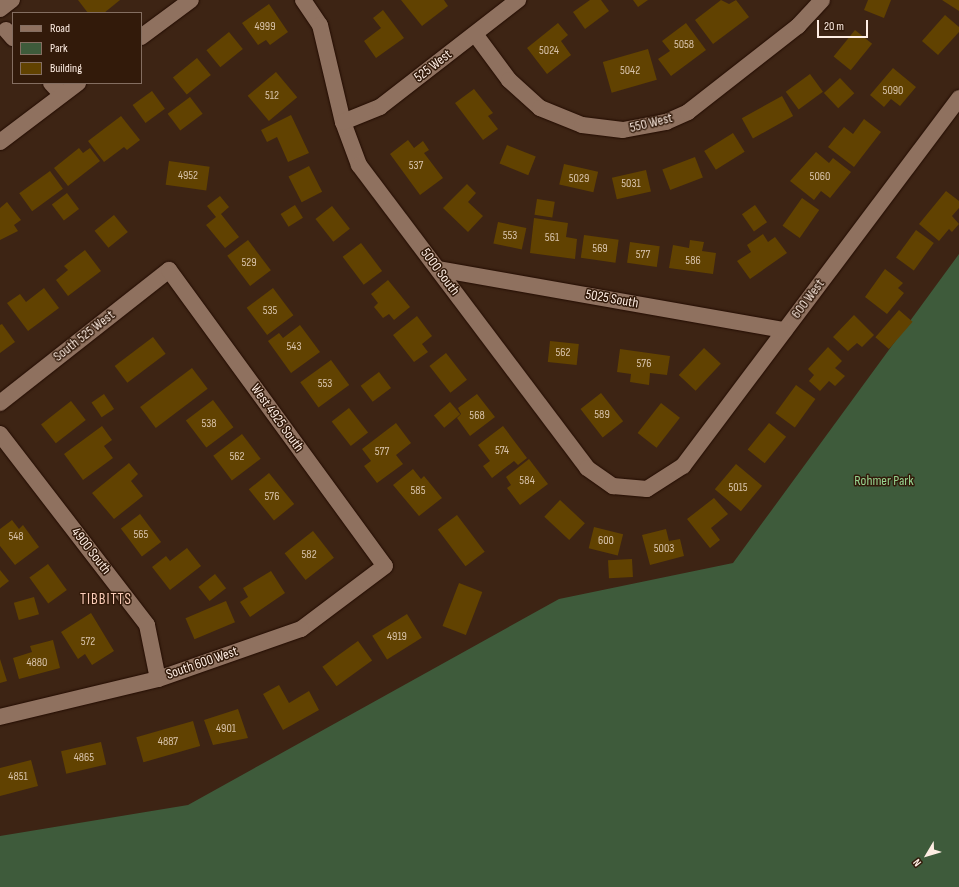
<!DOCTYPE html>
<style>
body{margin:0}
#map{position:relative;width:959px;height:887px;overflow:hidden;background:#3d2414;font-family:"Sofia Sans Condensed",sans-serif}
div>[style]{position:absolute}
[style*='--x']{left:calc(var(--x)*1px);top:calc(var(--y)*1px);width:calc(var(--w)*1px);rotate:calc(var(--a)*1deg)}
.green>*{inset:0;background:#3e5b3b}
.building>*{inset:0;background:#614201;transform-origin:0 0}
.roads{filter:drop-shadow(0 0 1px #230c01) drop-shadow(0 0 1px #230c01)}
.minor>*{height:16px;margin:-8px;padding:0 8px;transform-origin:8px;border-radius:8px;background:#8f715f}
span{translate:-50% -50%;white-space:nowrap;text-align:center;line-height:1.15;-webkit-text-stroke:3px #321a0a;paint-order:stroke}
.number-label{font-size:12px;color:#d7c2aa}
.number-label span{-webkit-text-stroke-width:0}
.street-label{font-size:14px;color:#feede3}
.park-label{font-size:14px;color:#97d490}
.neighbourhood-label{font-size:15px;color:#fdceba;letter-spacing:1px}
.legend{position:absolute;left:12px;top:12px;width:130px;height:72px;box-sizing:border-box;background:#321a0a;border:1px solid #846e61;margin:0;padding:5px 7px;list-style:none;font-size:12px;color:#feede3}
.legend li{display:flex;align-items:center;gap:8px;height:20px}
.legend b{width:20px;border:1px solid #846e61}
.north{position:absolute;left:907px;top:835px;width:40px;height:40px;-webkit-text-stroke:3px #321a0a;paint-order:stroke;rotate:232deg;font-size:11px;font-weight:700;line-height:16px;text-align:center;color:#feede3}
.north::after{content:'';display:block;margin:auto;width:14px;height:18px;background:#feede3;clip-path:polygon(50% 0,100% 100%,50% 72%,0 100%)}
.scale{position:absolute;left:817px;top:20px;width:51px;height:18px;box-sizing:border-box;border:2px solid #feede3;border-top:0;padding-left:5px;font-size:12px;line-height:14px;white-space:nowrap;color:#feede3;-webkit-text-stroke:3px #321a0a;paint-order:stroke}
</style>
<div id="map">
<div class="green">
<div style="clip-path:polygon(959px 254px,959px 887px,0 887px,0 836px,188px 805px,559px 599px,733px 563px)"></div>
</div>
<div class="building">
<div style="clip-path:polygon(78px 0,120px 0,104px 13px,88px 13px)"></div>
<div style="clip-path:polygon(401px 0,444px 0,448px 6px,422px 26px)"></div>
<div style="clip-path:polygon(590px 0,601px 0,609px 11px,585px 29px,573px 12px)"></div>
<div style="clip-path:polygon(633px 0,648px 0,638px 7px)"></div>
<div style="clip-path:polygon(721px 0,729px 4px,736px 0,749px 17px,713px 44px,695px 20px)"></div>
<div style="clip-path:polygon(868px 0,891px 0,884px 18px,864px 10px)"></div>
<div style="clip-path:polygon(942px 0,959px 0,959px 11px)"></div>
<div style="clip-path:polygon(269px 4px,288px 32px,270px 45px,266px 40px,258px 45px,242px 23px)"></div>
<div style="clip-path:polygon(383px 10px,404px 38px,376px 58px,364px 41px,381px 28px,373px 18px)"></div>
<div style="clip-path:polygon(945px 15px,959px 27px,959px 32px,938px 55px,922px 41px)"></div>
<div style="clip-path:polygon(558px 23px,568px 35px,561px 41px,571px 55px,547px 74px,527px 48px)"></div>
<div style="clip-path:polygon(686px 23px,706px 50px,671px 76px,658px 59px,670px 51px,662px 41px)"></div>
<div style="left:855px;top:30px;width:22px;height:34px;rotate:39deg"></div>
<div style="left:229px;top:32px;width:22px;height:29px;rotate:51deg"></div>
<div style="left:648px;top:49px;width:32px;height:47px;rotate:74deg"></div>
<div style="left:197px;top:58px;width:22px;height:31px;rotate:51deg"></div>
<div style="clip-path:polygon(893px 68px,916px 87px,900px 106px,891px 99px,884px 107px,870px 95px)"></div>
<div style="left:276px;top:72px;width:33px;height:37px;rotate:50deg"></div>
<div style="left:810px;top:74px;width:22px;height:30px;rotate:54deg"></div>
<div style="left:840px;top:78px;width:21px;height:22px;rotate:47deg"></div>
<div style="clip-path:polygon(474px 89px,493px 113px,488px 116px,498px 129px,483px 140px,455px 103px)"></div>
<div style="left:152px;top:91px;width:22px;height:24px;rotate:54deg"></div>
<div style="left:782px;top:96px;width:23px;height:46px;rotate:61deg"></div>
<div style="left:190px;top:97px;width:21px;height:28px;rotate:53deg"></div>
<div style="clip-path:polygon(291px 115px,309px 153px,288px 162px,277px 137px,267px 142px,261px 130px)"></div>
<div style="clip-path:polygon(121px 116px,140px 140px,127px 150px,124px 147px,104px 162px,88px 141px)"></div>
<div style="clip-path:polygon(864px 119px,881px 132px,854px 167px,828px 147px,844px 127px,853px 134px)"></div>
<div style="left:733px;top:133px;width:22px;height:34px;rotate:58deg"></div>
<div style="clip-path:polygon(408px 140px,414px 148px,423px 141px,429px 150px,424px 153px,443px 178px,420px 195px,390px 154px)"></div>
<div style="left:507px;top:145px;width:31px;height:20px;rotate:22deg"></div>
<div style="clip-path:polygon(79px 148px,83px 153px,90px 148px,100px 161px,68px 186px,54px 168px)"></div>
<div style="clip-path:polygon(816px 152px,829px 163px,833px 158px,851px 172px,830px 198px,821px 191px,814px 200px,790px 181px)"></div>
<div style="left:695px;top:157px;width:22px;height:35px;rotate:69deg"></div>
<div style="left:169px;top:161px;width:41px;height:24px;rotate:8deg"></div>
<div style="left:564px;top:164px;width:35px;height:21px;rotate:13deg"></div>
<div style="left:309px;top:166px;width:29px;height:23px;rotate:63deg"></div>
<div style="left:646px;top:170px;width:22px;height:35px;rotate:77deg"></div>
<div style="left:50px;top:171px;width:22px;height:38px;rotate:54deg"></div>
<div style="clip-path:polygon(467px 184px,476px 193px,468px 202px,483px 216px,468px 232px,443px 208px)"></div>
<div style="clip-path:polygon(946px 191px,959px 201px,959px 208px,952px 216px,959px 224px,952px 232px,949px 229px,939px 241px,919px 224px)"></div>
<div style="left:67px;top:193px;width:20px;height:19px;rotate:53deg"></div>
<div style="clip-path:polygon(220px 196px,229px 207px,221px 214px,239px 237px,225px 248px,206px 225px,216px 217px,207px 206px)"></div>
<div style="left:802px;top:198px;width:21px;height:34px;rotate:35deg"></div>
<div style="left:537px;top:199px;width:18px;height:16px;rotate:9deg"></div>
<div style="clip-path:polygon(7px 202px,21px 220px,14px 225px,18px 231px,0 240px,0 208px)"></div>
<div style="left:295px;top:205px;width:15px;height:17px;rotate:58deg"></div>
<div style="left:755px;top:205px;width:21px;height:16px;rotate:55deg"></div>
<div style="left:332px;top:206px;width:29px;height:21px;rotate:52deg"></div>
<div style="left:114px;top:215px;width:22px;height:25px;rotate:51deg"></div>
<div style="clip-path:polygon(534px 218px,568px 223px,566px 237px,577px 239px,575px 259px,530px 253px)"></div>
<div style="left:498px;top:222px;width:29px;height:22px;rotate:12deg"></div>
<div style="left:916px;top:230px;width:22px;height:34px;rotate:36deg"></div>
<div style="clip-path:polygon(763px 234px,768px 242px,775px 237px,787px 253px,750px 279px,737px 261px,751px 252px,747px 245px)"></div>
<div style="left:584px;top:235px;width:35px;height:23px;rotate:8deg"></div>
<div style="left:248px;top:240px;width:38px;height:26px;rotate:53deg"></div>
<div style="clip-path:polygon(690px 240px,704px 242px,702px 251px,716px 253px,713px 274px,669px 268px,673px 245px,689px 248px)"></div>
<div style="left:630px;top:242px;width:30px;height:21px;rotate:8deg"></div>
<div style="left:361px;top:243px;width:35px;height:23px;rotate:53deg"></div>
<div style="clip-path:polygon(85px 250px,101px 271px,68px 296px,56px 280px,68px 270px,64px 266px)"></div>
<div style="clip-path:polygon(885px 269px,903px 283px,898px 288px,904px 293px,887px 314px,865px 297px)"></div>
<div style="clip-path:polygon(388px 280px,410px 307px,394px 320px,389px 314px,383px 318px,374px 307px,378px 303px,371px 294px)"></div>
<div style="clip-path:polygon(44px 288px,59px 308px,28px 331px,7px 303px,20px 294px,26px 302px)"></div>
<div style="left:273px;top:288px;width:34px;height:33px;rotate:53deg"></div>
<div style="left:899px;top:310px;width:18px;height:36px;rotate:41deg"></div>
<div style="clip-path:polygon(854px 315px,874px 335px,862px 347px,857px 343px,848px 351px,833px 337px)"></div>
<div style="clip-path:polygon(417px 316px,432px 336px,422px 344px,428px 352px,414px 362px,393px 335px)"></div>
<div style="clip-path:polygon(2px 324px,15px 342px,0 353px,0 325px)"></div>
<div style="clip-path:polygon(300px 325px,320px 352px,291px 373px,268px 341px,279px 333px,283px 338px)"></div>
<div style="left:153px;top:337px;width:21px;height:48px;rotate:53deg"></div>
<div style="left:550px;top:341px;width:29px;height:21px;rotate:6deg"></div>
<div style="clip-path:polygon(828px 347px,842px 361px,835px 368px,845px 376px,835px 386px,829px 381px,820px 391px,809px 381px,814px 375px,808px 369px)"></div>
<div style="left:704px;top:348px;width:23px;height:37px;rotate:43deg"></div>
<div style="clip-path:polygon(620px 349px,670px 356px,667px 375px,650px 373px,649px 385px,630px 382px,631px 374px,617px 372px)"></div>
<div style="left:446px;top:353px;width:34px;height:21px;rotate:52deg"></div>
<div style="left:331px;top:360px;width:31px;height:38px;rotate:54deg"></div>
<div style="left:192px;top:368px;width:26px;height:65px;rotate:53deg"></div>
<div style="left:379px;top:372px;width:20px;height:23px;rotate:53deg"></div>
<div style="left:796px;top:385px;width:24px;height:35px;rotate:36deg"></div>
<div style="left:601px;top:393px;width:36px;height:26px;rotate:52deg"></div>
<div style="left:104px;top:394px;width:18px;height:15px;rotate:56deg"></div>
<div style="clip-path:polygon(477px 394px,495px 417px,470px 436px,457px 418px,461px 414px,458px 408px)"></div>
<div style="left:213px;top:400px;width:34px;height:34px;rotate:53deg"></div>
<div style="left:71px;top:401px;width:24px;height:38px;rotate:52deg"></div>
<div style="left:450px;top:402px;width:16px;height:21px;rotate:50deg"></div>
<div style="left:661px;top:403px;width:24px;height:38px;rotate:38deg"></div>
<div style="left:349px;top:408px;width:31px;height:22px;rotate:52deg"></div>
<div style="clip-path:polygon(396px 423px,411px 443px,396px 455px,403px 464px,377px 483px,364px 466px,371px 461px,362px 449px)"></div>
<div style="left:769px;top:423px;width:22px;height:34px;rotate:39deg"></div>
<div style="clip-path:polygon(102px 426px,112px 440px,104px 446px,113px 458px,83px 480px,64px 454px)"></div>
<div style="clip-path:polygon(503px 426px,527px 458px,518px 465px,514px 461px,492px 478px,483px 466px,490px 461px,478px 445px)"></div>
<div style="left:242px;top:434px;width:31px;height:36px;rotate:53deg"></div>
<div style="clip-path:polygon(529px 459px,548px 484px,520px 505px,507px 488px,511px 485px,506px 477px)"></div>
<div style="clip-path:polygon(129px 463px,138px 474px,131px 481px,143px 496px,114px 519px,92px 493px)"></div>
<div style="left:736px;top:464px;width:34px;height:33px;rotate:40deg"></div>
<div style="clip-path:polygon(413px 469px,421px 479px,424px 476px,442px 498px,419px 516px,393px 485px)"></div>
<div style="left:269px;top:473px;width:40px;height:26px;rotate:51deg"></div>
<div style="clip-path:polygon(714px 498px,728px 514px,711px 528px,720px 540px,710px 548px,687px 519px)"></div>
<div style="left:560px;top:500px;width:34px;height:23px;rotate:43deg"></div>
<div style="left:140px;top:514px;width:35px;height:24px;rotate:53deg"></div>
<div style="left:457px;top:515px;width:46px;height:24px;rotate:53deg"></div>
<div style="clip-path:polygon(12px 520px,19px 529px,23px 525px,39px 547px,15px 565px,0 546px,0 529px)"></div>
<div style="left:594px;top:527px;width:30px;height:22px;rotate:14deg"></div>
<div style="clip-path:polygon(666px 529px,669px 541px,680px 539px,684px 556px,650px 565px,642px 535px)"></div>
<div style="left:313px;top:531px;width:34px;height:36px;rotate:52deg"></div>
<div style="clip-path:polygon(187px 548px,201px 566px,170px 590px,152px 567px,166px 556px,170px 561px)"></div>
<div style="left:632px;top:559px;width:18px;height:24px;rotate:87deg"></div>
<div style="left:48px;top:564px;width:32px;height:23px;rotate:54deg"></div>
<div style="clip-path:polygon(0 570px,9px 581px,0 588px)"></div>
<div style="clip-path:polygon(271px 571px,285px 593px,250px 617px,240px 602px,248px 597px,243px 588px)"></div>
<div style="left:215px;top:574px;width:18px;height:21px;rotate:52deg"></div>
<div style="left:459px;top:583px;width:25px;height:46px;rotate:21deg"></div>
<div style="left:34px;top:597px;width:18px;height:21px;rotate:74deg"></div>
<div style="left:226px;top:601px;width:23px;height:44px;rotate:67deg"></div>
<div style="clip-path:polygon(91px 613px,114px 651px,92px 665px,85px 654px,78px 659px,61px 632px)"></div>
<div style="left:407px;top:614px;width:28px;height:41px;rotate:58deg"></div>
<div style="clip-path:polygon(53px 640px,60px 668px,19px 679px,13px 658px,32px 652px,30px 646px)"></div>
<div style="left:358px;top:641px;width:24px;height:44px;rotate:54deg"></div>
<div style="clip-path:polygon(0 659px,7px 681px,0 683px)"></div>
<div style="clip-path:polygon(279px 685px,289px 703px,309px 691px,319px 710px,283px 730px,263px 694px)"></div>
<div style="clip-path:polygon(238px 709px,248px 738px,213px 745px,204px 720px)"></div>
<div style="left:193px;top:721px;width:26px;height:59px;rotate:74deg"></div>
<div style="left:101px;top:742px;width:23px;height:41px;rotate:77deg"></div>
<div style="clip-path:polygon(31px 760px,38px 786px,0 796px,0 768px)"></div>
</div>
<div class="roads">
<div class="minor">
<div style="--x:303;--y:0;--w:30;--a:56"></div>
<div style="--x:320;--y:25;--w:100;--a:76.7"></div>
<div style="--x:343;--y:122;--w:46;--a:69.6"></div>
<div style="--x:359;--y:165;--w:379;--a:53"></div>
<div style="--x:587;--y:468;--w:32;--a:35"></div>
<div style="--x:613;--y:486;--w:34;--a:5"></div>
<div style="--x:647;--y:489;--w:43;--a:-32.6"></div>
<div style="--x:683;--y:466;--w:460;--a:-53.1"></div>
<div style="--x:0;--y:9;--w:15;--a:-37"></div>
<div style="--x:6;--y:30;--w:11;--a:49"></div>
<div style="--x:475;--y:34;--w:57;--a:53.5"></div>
<div style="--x:509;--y:80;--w:42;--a:42.1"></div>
<div style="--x:540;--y:108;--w:45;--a:22"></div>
<div style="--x:582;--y:125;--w:41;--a:7"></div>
<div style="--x:623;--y:130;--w:44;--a:-10.5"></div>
<div style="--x:666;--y:122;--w:24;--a:-24"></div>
<div style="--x:688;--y:112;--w:140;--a:-38"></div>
<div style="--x:798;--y:26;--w:35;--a:-47"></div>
<div style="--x:141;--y:37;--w:62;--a:-36.5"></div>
<div style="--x:51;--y:83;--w:16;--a:47"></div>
<div style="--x:343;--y:122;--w:40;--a:-22"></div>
<div style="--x:380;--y:107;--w:175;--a:-37.8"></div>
<div style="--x:0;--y:142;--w:98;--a:-37.1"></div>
<div style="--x:438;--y:269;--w:352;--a:10"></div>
<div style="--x:0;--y:403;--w:215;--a:-38.2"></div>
<div style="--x:169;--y:270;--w:366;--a:53.9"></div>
<div style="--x:385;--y:566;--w:105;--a:143.1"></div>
<div style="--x:301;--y:629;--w:151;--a:160.7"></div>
<div style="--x:158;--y:679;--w:163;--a:166.5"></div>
<div style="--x:0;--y:434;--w:241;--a:52.4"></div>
<div style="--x:147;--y:625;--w:55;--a:78.5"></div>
</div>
</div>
<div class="number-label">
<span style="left:265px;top:27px">4999</span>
<span style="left:684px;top:45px">5058</span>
<span style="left:549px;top:51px">5024</span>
<span style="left:630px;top:71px">5042</span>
<span style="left:893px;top:91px">5090</span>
<span style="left:272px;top:96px">512</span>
<span style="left:416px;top:166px">537</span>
<span style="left:188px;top:176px">4952</span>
<span style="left:820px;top:177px">5060</span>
<span style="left:579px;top:179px">5029</span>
<span style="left:631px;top:184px">5031</span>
<span style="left:510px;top:236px">553</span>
<span style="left:552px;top:238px">561</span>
<span style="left:600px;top:249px">569</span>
<span style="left:643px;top:255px">577</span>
<span style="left:693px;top:261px">586</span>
<span style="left:249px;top:263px">529</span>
<span style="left:270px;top:311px">535</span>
<span style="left:294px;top:347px">543</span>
<span style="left:563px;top:353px">562</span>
<span style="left:644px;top:364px">576</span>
<span style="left:325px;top:384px">553</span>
<span style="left:602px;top:415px">589</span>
<span style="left:477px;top:416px">568</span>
<span style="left:209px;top:424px">538</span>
<span style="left:502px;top:451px">574</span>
<span style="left:382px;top:452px">577</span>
<span style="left:237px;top:457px">562</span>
<span style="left:527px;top:481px">584</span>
<span style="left:738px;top:488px">5015</span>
<span style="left:418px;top:491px">585</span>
<span style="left:272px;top:497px">576</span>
<span style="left:141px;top:535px">565</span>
<span style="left:16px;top:537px">548</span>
<span style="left:606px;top:541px">600</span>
<span style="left:664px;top:549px">5003</span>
<span style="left:309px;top:555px">582</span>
<span style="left:397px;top:637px">4919</span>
<span style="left:88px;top:642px">572</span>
<span style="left:37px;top:663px">4880</span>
<span style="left:226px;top:729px">4901</span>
<span style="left:168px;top:742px">4887</span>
<span style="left:84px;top:758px">4865</span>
<span style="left:18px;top:777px">4851</span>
</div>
<div class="street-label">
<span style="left:433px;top:66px;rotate:-38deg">525 West</span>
<span style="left:651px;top:123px;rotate:-14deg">550 West</span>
<span style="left:440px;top:272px;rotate:53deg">5000 South</span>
<span style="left:612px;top:299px;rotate:10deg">5025 South</span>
<span style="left:808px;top:299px;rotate:-53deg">600 West</span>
<span style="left:84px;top:336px;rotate:-38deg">South 525 West</span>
<span style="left:277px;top:418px;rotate:54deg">West 4925 South</span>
<span style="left:91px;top:551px;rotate:52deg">4900 South</span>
<span style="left:202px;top:663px;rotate:-19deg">South 600 West</span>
</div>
<div class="park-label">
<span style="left:884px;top:481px">Rohmer Park</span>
</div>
<div class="neighbourhood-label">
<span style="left:106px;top:600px">TIBBITTS</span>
</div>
<ul class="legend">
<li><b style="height:5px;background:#8f715f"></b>Road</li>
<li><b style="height:11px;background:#3e5b3b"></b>Park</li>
<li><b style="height:11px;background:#614201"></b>Building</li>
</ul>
<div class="north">N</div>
<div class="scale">20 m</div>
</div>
